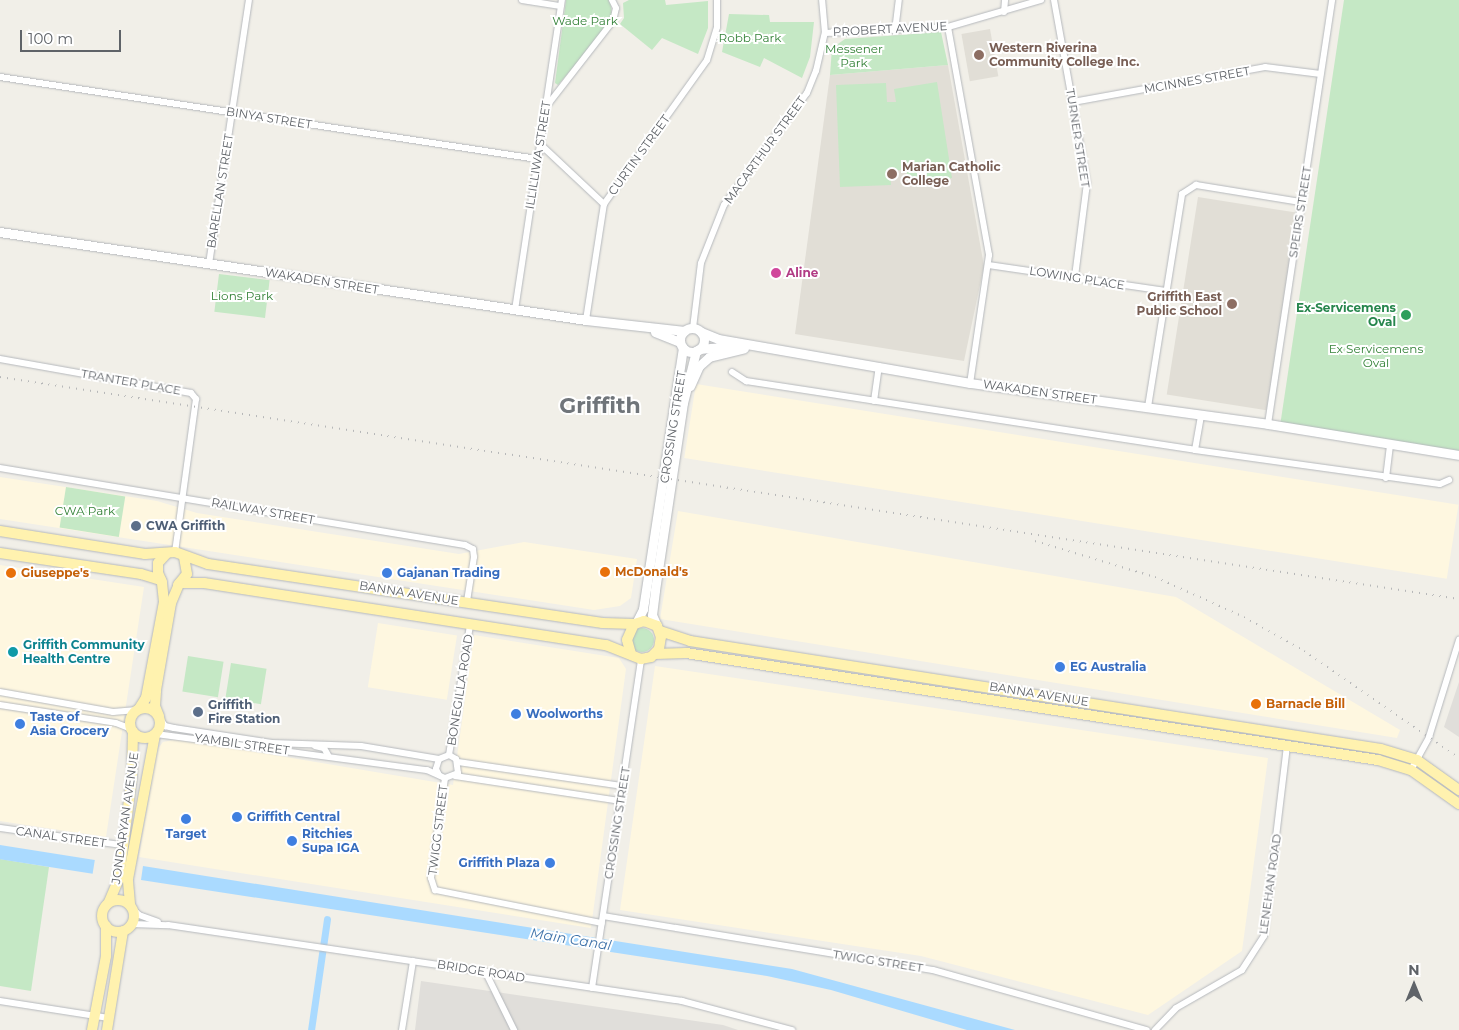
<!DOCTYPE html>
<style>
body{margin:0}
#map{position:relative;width:1459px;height:1030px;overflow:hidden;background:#f1efe8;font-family:Montserrat,sans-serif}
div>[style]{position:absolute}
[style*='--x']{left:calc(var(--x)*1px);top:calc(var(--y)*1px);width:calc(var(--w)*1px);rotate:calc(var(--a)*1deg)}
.commercial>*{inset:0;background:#fef7e0;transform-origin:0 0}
.industrial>*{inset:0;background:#e0deda}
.education>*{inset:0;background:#e1ded6;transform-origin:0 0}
.green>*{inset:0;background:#c5e8c5;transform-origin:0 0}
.round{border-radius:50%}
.water>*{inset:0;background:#aadaff;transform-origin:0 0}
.canal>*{height:7px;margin:-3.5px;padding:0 3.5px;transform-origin:3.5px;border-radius:3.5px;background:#aadaff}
.roads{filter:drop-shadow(0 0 1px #b5b8bc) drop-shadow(0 0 1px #b5b8bc)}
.street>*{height:6px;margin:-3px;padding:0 3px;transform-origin:3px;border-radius:3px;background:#fff}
.secondary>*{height:9px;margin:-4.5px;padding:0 4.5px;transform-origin:4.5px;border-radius:4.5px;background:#fff}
.secondary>.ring{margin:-4.5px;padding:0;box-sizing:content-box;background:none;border:9px solid #fff;border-radius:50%}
.primary>*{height:10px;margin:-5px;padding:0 5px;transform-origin:5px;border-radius:5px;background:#fff2af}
.primary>.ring{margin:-5px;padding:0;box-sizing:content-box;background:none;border:10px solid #fff2af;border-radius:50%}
.rail>*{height:2px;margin-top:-1px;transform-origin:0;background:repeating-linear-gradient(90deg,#b6b7b8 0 1px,transparent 0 7px)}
.dots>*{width:14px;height:14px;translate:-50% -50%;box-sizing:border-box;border:2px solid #fff;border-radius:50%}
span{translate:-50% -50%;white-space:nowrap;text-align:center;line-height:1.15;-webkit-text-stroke:4px #fff;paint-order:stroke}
.park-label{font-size:12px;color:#348238}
.street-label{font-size:12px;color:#5f6368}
.education-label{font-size:12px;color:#785e54;font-weight:700}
.left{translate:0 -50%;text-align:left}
.right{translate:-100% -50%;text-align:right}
.hotel-label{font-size:12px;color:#b23c85;font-weight:700}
.leisure-label{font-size:12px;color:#27864d;font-weight:700}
.service-label{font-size:12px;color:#4e5e75;font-weight:700}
.food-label{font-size:12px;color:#c56008;font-weight:700}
.shop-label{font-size:12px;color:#366cbe;font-weight:700}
.culture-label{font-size:12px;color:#0d838f;font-weight:700}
.water-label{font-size:14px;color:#4174aa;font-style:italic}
.town-label{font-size:22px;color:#70757a;font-weight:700}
.north{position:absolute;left:1389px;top:960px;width:50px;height:50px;-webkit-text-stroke:4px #fff;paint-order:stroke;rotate:0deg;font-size:14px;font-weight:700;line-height:20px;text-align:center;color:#5f6368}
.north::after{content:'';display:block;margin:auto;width:18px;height:22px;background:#5f6368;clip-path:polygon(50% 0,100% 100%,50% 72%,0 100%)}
.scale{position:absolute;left:20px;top:30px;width:101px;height:22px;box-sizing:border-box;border:2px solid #5f6368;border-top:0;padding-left:6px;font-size:15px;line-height:18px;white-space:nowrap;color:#5f6368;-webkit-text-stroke:4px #fff;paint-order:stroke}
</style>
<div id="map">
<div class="commercial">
<div style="left:696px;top:384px;width:772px;height:75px;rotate:9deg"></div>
<div style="clip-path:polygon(0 477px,157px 501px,197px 513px,459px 554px,524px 542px,637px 559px,631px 598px,620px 606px,594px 610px,0 519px)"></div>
<div style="clip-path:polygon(678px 511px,1176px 597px,1400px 730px,1397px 738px,660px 619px)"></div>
<div style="clip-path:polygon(0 565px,144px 587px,106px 837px,0 821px)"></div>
<div style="left:378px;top:623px;width:80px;height:65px;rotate:9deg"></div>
<div style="clip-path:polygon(474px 635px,619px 658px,626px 669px,591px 928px,139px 857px,157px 750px,163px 742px,178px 739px,453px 785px)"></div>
<div style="clip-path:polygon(655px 666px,1268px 758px,1242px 951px,1148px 1015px,921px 956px,620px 910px)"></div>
</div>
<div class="industrial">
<div style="clip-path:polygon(1459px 682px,1459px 737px,1444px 727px)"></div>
<div style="clip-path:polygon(421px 981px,723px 1025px,738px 1030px,415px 1030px)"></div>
</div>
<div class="education">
<div style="left:990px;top:29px;width:48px;height:29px;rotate:80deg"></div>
<div style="clip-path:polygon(948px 65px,984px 266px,964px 361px,795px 334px,830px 75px)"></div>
<div style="left:1198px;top:197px;width:101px;height:200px;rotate:9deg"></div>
</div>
<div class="green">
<div style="clip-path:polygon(566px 0,610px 0,613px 21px,558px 85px,555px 83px)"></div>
<div style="clip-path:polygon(629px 0,665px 0,666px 5px,708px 1px,708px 28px,698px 54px,662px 38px,652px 50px,620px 24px,624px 18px,623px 3px)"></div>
<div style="clip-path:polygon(1344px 0,1459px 0,1459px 452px,1280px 426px)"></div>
<div style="clip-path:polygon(729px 14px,769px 15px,770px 22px,814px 22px,810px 57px,802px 78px,764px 58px,760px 67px,722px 52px)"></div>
<div style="clip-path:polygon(941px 32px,948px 65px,830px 75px,832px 48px,845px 39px)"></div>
<div style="clip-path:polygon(937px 82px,952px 178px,909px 185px,906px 169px,890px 172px,891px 185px,840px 187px,836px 85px,886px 83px,887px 102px,896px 102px,894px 89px)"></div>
<div style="left:219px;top:274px;width:51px;height:38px;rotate:7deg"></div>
<div style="left:66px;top:487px;width:60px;height:41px;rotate:9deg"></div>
<div class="round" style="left:630px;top:628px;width:24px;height:24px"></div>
<div style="left:188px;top:656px;width:36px;height:36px;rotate:9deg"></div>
<div style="left:231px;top:663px;width:36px;height:36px;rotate:9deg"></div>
<div style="clip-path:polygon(0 859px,49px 867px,31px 991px,0 986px)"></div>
</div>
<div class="water">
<div style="left:0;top:845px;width:96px;height:14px;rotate:9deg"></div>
<div style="clip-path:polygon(143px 866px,792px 969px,1015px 1030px,967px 1030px,831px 990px,767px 976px,141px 880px)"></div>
</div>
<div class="canal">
<div style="--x:311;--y:1030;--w:112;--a:-81.8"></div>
</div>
<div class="roads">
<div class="street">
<div style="--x:522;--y:0;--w:39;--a:9"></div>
<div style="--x:1054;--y:0;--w:186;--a:79.8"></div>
<div style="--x:1087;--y:183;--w:95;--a:97.3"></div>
<div style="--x:1004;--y:12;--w:12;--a:-85"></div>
<div style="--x:948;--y:27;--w:232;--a:79.8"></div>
<div style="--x:989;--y:255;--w:129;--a:98.4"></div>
<div style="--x:895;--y:31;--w:31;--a:-83"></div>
<div style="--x:825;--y:33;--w:123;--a:-2.8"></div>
<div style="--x:948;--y:27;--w:97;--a:-16.2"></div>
<div style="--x:0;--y:77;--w:543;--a:8.68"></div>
<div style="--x:1073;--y:102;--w:195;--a:-10.3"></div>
<div style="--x:1265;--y:67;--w:56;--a:7.1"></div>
<div style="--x:546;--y:107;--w:109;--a:-52.1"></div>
<div style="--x:613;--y:21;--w:13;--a:-77"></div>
<div style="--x:616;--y:8;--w:9;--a:-117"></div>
<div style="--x:540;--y:144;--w:88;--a:43.2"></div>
<div style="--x:209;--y:264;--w:267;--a:-81.4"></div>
<div style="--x:988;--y:265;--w:180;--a:8.3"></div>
<div style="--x:515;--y:310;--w:314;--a:-81.4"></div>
<div style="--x:586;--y:320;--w:117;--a:-81.2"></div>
<div style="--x:604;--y:204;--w:177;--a:-54.4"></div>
<div style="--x:707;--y:60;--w:34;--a:-73"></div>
<div style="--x:717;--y:27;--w:27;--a:-90"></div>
<div style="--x:693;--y:328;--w:65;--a:-83"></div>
<div style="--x:701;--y:263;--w:62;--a:-68.4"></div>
<div style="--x:724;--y:205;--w:139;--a:-53.5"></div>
<div style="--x:807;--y:93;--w:24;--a:-68"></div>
<div style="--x:816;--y:71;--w:39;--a:-77"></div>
<div style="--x:825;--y:33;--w:33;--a:-95"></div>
<div style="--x:0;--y:359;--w:194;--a:10.1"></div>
<div style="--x:191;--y:393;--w:8;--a:50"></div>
<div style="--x:196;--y:399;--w:154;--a:97.8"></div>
<div style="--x:732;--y:372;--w:17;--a:33"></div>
<div style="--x:746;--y:381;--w:454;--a:8.7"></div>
<div style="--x:1195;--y:450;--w:247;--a:7.9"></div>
<div style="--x:1440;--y:484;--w:10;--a:-24"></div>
<div style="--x:874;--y:401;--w:35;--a:-82"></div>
<div style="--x:1148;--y:407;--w:216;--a:-80.9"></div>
<div style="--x:1182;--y:194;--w:17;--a:-33"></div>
<div style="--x:1196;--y:185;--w:106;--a:9.2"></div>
<div style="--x:1268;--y:424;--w:429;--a:-81.4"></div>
<div style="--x:1195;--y:450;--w:36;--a:-80"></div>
<div style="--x:0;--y:468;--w:471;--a:9.4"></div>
<div style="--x:465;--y:545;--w:9;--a:27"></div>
<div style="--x:473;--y:549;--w:8;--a:83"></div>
<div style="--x:474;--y:557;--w:45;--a:99"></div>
<div style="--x:1386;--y:478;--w:33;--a:-83"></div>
<div style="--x:0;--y:692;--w:115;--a:10"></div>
<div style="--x:113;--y:712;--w:24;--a:-5"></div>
<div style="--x:0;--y:705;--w:117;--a:8.8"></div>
<div style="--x:116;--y:723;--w:17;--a:21"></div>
<div style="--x:160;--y:719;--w:9;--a:54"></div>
<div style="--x:165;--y:726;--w:9;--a:13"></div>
<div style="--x:174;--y:728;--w:99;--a:8.7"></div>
<div style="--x:272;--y:743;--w:89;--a:1.9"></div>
<div style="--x:361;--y:746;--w:79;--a:9.5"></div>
<div style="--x:156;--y:734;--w:273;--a:7.6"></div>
<div style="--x:427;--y:770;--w:20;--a:24"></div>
<div style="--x:445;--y:778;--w:14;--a:-21"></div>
<div style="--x:458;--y:773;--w:14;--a:-98"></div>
<div style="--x:456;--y:759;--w:8;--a:-150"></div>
<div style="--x:449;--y:755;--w:11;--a:158"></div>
<div style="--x:439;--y:759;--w:10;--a:107"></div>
<div style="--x:436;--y:769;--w:7;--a:63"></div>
<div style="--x:315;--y:746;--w:9;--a:13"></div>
<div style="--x:324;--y:748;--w:8;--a:60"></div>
<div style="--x:449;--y:755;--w:132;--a:-80.8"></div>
<div style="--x:458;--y:762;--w:167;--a:8.3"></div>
<div style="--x:1411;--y:770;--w:38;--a:-61"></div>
<div style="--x:1429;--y:737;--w:102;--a:-72.8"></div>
<div style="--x:455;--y:776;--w:168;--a:8.6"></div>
<div style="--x:445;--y:778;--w:101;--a:98"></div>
<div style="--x:431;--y:878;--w:13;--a:72"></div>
<div style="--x:435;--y:890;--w:170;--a:11.2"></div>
<div style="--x:0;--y:828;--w:122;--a:8"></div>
<div style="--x:133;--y:909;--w:8;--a:45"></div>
<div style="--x:139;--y:915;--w:20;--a:20"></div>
<div style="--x:603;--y:916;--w:334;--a:9.3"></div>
<div style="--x:933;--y:970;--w:222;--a:15.7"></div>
<div style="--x:132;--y:924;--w:36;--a:2"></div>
<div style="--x:168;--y:925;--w:520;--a:8.41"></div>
<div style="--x:682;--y:1001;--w:114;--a:14.8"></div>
<div style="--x:486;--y:973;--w:64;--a:63.8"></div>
<div style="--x:592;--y:988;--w:333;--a:-81.5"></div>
<div style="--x:0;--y:1001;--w:110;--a:8.9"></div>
<div style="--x:402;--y:1030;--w:70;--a:-80.9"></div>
<div style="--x:1155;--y:1030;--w:30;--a:-46"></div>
<div style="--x:1176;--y:1008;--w:76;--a:-29.9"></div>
<div style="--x:1242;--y:970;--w:40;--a:-57.1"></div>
<div style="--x:1264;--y:936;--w:192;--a:-83.1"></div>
</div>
<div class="secondary">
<div style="--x:0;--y:232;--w:593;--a:8.54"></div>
<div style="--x:586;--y:320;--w:99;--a:6.4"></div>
<div class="ring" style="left:680px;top:328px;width:15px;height:15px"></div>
<div style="--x:655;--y:332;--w:27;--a:22"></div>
<div style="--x:701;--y:332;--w:18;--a:22"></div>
<div style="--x:718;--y:339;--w:256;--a:9.9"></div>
<div style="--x:970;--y:383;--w:301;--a:7.8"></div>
<div style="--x:1268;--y:424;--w:193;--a:9.2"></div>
<div style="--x:699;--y:349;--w:32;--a:-5"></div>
<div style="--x:690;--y:386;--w:22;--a:-66"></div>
<div style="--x:699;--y:366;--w:13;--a:-42"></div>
<div style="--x:709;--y:357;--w:36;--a:-14"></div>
<div style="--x:636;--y:623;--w:16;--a:-63"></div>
<div style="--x:643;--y:609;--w:264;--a:-81.3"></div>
<div style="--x:657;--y:626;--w:12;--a:-114"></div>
<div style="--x:652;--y:615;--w:25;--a:-83"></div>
<div style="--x:655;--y:590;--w:189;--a:-81.5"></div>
<div style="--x:683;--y:403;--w:54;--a:-76"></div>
</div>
<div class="primary">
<div style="--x:0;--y:531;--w:147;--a:9"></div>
<div style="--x:145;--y:554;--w:30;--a:-4"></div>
<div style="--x:175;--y:552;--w:35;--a:20"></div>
<div style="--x:208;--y:564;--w:399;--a:8.5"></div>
<div style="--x:603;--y:623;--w:31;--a:2"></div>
<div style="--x:0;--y:553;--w:143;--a:8.5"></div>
<div style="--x:141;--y:574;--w:21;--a:17"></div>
<div style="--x:162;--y:582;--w:10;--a:-114"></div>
<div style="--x:158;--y:573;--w:10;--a:-90"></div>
<div style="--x:158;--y:563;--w:13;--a:-48"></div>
<div style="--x:182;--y:583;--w:22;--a:0"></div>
<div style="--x:204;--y:583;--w:407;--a:8.8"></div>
<div style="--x:606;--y:645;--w:38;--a:22"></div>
<div style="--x:641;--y:659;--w:10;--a:-11"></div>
<div style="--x:651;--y:657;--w:11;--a:-45"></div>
<div style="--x:659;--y:649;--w:12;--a:-81"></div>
<div style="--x:661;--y:637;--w:12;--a:-110"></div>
<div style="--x:657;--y:626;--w:14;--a:-159"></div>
<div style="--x:644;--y:621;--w:10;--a:163"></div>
<div style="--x:634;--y:624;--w:17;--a:114"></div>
<div style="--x:627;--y:640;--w:15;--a:74"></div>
<div style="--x:178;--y:585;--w:14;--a:-51"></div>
<div style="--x:187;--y:574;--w:17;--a:-100"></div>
<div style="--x:660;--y:631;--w:32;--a:18"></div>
<div style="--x:690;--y:641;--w:699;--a:8.88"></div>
<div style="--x:1381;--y:749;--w:38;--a:17"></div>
<div style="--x:1417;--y:760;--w:52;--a:35.5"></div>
<div style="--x:655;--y:654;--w:31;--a:-2"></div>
<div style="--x:686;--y:653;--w:700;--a:8.79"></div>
<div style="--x:1378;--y:760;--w:34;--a:17"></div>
<div style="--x:1411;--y:770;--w:59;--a:35.3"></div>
<div class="ring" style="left:130px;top:708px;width:20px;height:20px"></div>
<div style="--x:139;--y:709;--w:13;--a:-58"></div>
<div style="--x:146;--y:698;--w:98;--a:-79.4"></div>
<div style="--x:164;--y:602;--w:20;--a:-96"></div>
<div style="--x:159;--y:716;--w:11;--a:-112"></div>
<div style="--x:155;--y:706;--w:16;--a:-86"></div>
<div style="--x:156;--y:690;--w:88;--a:-80.2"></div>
<div style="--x:171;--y:603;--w:21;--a:-67"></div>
<div class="ring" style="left:102px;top:900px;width:22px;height:22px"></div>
<div style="--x:109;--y:902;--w:26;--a:-67"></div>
<div style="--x:119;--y:878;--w:103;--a:-82.7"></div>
<div style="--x:132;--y:776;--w:44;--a:-88.7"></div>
<div style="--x:130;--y:904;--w:25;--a:-95"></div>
<div style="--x:128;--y:879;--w:147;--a:-79.4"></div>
<div style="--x:92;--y:1030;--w:75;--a:-79.3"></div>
<div style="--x:106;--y:956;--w:30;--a:-90"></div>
<div style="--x:107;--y:1030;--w:100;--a:-80.8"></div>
</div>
</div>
<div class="rail">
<div style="--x:0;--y:377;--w:1476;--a:8.65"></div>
<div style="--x:1035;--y:541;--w:125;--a:16.7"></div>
<div style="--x:1155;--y:577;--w:98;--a:24.2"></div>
<div style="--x:1244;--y:617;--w:69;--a:29.5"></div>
<div style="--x:1304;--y:651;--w:188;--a:34.6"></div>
</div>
<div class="dots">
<div style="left:979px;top:55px;background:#8d6e63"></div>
<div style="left:892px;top:174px;background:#8d6e63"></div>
<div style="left:776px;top:273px;background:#d1479c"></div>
<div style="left:1232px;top:304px;background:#8d6e63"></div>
<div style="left:1406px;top:315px;background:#2e9e5b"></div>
<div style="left:136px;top:526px;background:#5c6f8a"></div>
<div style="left:605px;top:572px;background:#e8710a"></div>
<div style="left:11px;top:573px;background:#e8710a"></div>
<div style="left:387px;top:573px;background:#3f7fe0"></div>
<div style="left:13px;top:652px;background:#0f9aa8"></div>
<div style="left:1060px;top:667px;background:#3f7fe0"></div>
<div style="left:1256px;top:704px;background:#e8710a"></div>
<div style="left:198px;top:712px;background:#5c6f8a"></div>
<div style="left:516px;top:714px;background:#3f7fe0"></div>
<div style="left:20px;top:724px;background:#3f7fe0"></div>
<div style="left:237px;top:817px;background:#3f7fe0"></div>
<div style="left:186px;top:819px;background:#3f7fe0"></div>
<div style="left:292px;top:841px;background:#3f7fe0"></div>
<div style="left:550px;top:863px;background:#3f7fe0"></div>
</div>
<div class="park-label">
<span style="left:585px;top:21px">Wade Park</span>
<span style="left:750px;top:38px">Robb Park</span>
<span style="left:854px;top:56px">Messener<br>Park</span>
<span style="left:242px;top:296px">Lions Park</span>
<span style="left:1376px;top:356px">Ex Servicemens<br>Oval</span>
<span style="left:85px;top:511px">CWA Park</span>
</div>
<div class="street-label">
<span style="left:890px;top:29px;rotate:-3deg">PROBERT AVENUE</span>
<span style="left:1197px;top:80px;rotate:-10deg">MCINNES STREET</span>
<span style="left:269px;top:118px;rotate:9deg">BINYA STREET</span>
<span style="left:1078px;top:138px;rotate:81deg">TURNER STREET</span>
<span style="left:765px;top:150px;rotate:-54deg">MACARTHUR STREET</span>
<span style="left:538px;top:155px;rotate:-81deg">ILLILLIWA STREET</span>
<span style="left:639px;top:155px;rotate:-54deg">CURTIN STREET</span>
<span style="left:220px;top:191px;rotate:-81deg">BARELLAN STREET</span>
<span style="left:1300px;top:212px;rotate:-81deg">SPEIRS STREET</span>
<span style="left:1077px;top:278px;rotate:9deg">LOWING PLACE</span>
<span style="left:322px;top:281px;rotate:9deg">WAKADEN STREET</span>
<span style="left:131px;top:382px;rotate:10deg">TRANTER PLACE</span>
<span style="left:1040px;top:392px;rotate:8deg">WAKADEN STREET</span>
<span style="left:673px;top:427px;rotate:-81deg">CROSSING STREET</span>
<span style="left:263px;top:511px;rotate:10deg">RAILWAY STREET</span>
<span style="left:409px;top:593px;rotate:9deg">BANNA AVENUE</span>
<span style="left:460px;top:690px;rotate:-81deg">BONEGILLA ROAD</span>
<span style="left:1039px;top:694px;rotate:9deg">BANNA AVENUE</span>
<span style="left:242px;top:744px;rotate:8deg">YAMBIL STREET</span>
<span style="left:125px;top:818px;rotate:-82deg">JONDARYAN AVENUE</span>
<span style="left:617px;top:823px;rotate:-81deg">CROSSING STREET</span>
<span style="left:438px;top:830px;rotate:-83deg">TWIGG STREET</span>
<span style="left:61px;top:837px;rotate:8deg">CANAL STREET</span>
<span style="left:1270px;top:884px;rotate:-82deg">LENEHAN ROAD</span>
<span style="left:878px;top:961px;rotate:9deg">TWIGG STREET</span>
<span style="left:481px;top:971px;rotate:9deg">BRIDGE ROAD</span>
</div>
<div class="education-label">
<span class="left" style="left:989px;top:55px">Western Riverina<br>Community College Inc.</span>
<span class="left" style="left:902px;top:174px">Marian Catholic<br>College</span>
<span class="right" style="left:1222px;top:304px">Griffith East<br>Public School</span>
</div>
<div class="hotel-label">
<span class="left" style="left:786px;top:273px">Aline</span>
</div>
<div class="leisure-label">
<span class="right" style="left:1396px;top:315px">Ex-Servicemens<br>Oval</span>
</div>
<div class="service-label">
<span class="left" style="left:146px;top:526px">CWA Griffith</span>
<span class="left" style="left:208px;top:712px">Griffith<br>Fire Station</span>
</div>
<div class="food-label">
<span class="left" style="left:615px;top:572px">McDonald's</span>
<span class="left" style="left:21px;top:573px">Giuseppe's</span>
<span class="left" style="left:1266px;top:704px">Barnacle Bill</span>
</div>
<div class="shop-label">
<span class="left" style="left:397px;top:573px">Gajanan Trading</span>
<span class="left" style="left:1070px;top:667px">EG Australia</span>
<span class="left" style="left:526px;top:714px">Woolworths</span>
<span class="left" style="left:30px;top:724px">Taste of<br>Asia Grocery</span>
<span class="left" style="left:247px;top:817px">Griffith Central</span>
<span style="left:186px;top:834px">Target</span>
<span class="left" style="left:302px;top:841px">Ritchies<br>Supa IGA</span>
<span class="right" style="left:540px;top:863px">Griffith Plaza</span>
</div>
<div class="culture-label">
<span class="left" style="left:23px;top:652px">Griffith Community<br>Health Centre</span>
</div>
<div class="water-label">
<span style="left:571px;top:939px;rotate:9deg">Main Canal</span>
</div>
<div class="town-label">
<span style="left:600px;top:406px">Griffith</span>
</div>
<div class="north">N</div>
<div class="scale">100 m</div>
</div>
